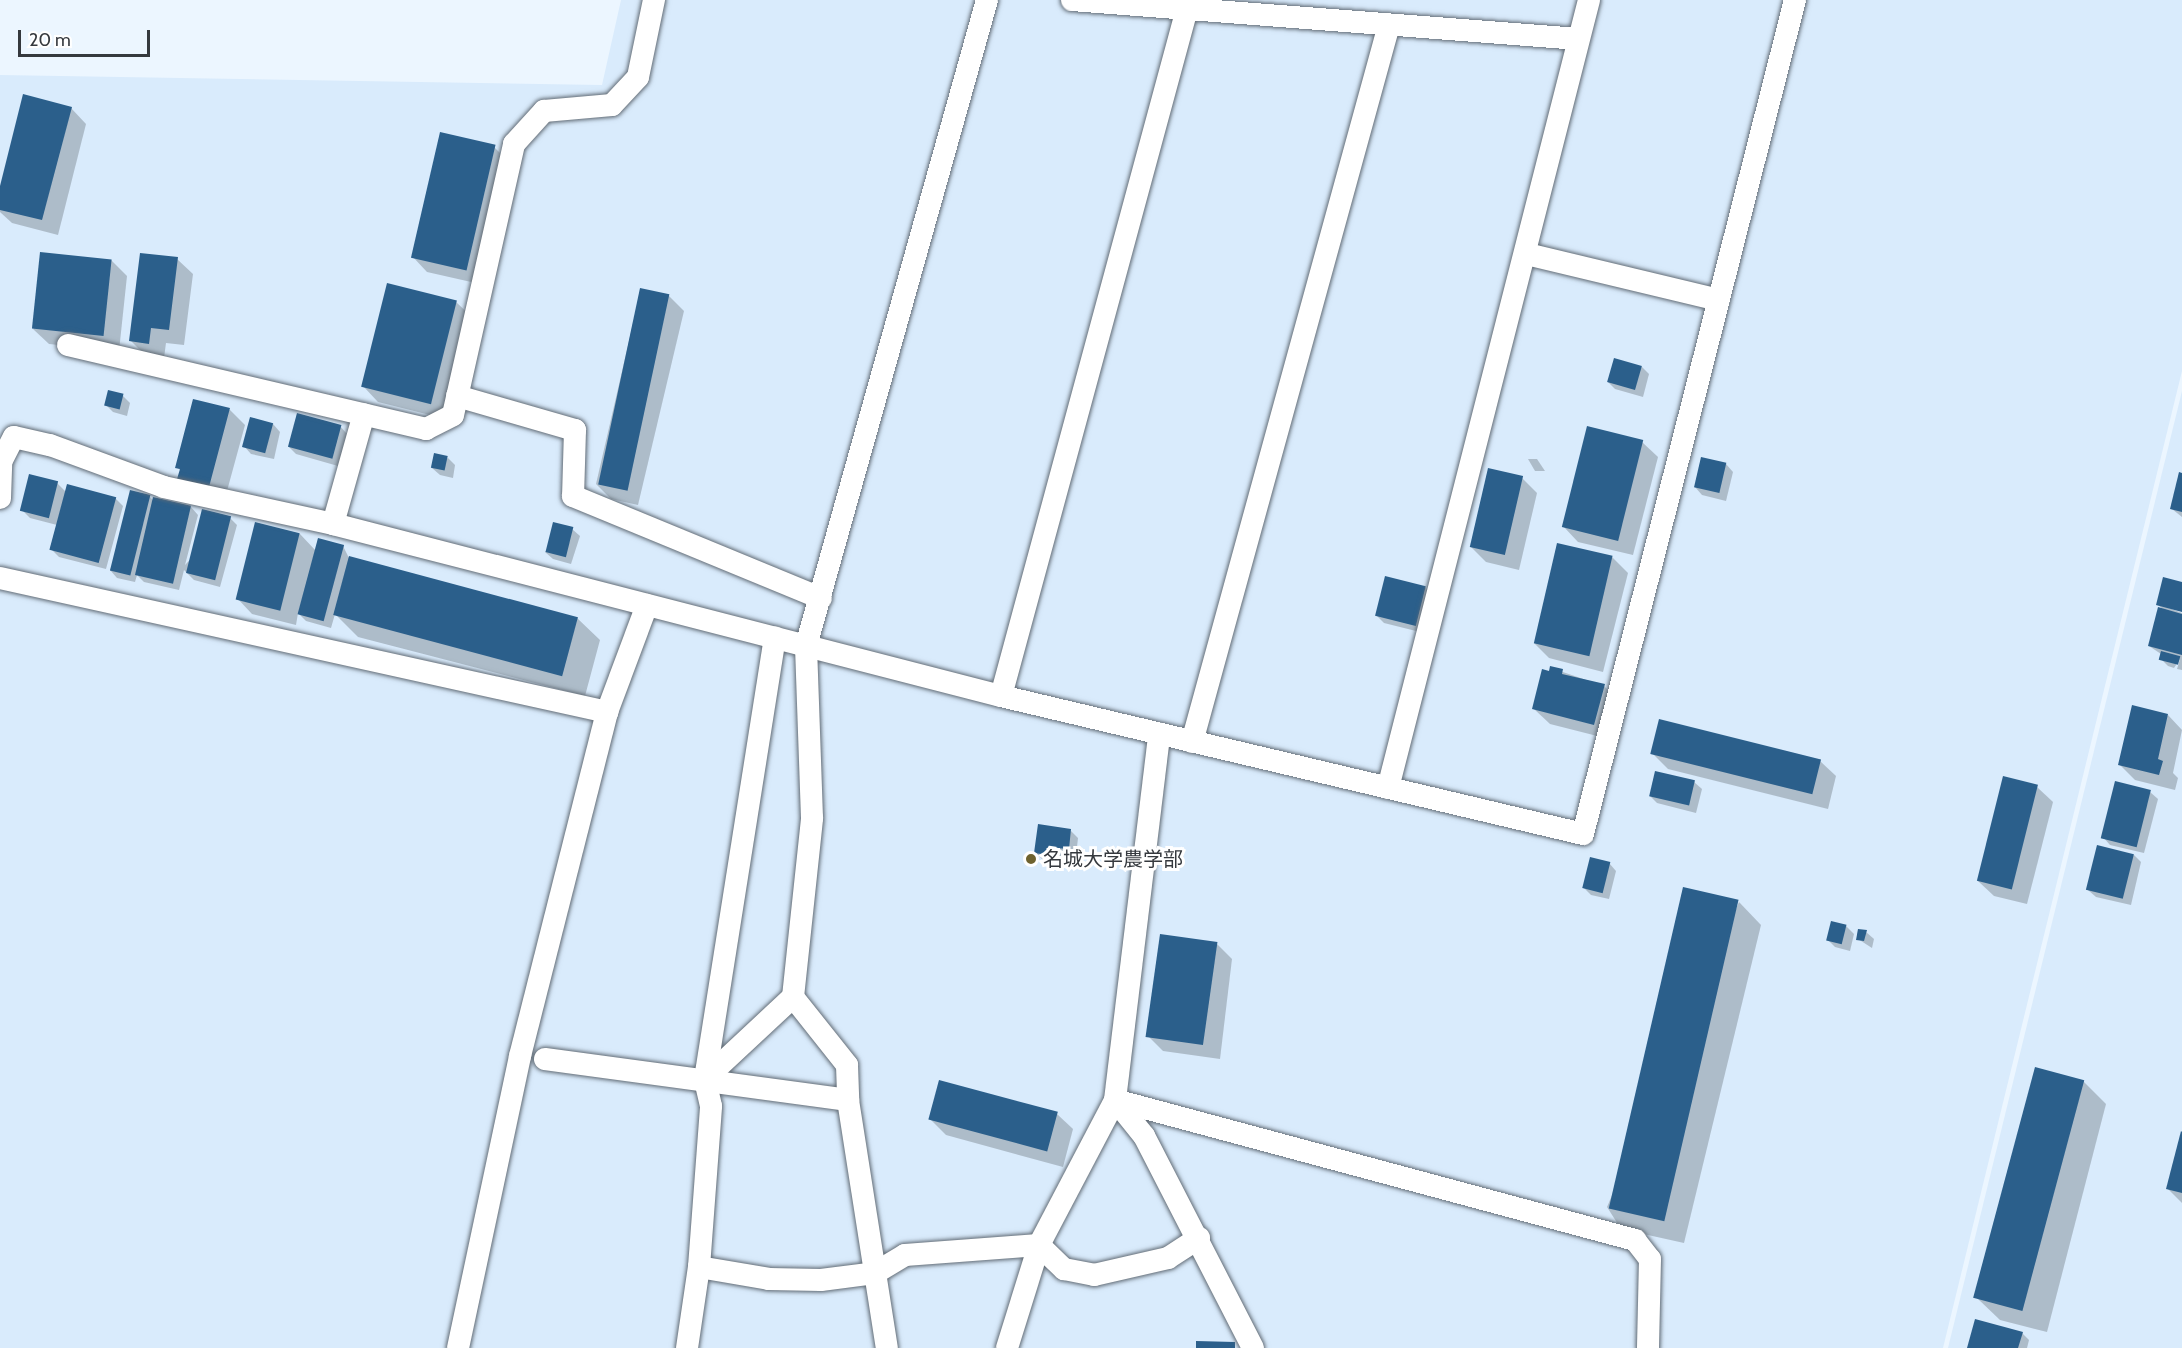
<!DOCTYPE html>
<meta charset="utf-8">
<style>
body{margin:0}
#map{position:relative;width:2182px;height:1348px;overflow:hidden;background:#ecf6ff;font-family:Cabin,"Noto Sans JP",sans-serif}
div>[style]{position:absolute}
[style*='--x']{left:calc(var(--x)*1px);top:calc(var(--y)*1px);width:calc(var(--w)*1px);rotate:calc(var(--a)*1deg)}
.built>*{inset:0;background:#d9ebfc}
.shadow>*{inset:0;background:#0003}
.building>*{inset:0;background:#2b5f8b;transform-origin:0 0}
.roads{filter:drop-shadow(0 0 2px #626c76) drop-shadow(0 0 2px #626c76)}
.lane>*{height:22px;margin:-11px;padding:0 11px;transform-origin:11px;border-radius:11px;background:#fff}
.dots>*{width:16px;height:16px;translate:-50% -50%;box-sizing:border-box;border:3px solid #fff;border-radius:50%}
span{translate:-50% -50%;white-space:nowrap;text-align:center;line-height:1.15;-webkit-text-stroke:6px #fff;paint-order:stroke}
.poi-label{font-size:20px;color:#35393e}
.left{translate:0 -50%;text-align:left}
.scale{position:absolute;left:18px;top:30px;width:132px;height:27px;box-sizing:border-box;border:3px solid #35393e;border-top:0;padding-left:8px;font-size:18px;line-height:21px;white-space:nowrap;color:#35393e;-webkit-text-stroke:4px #fff;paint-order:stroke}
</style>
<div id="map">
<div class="built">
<div style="clip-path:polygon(621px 0,2182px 0,2182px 371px,1943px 1348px,0 1348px,0 75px,602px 85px)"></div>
<div style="clip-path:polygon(2182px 391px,2182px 1348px,1948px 1348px)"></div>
</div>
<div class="shadow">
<div style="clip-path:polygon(71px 108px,86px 124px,58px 235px,12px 223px,0 212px,0 192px)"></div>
<div style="clip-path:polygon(494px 147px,509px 162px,480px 284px,427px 272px,412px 256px)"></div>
<div style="clip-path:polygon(177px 259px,193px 274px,184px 345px,166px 343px,164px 358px,146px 356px,130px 340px)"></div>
<div style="clip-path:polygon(111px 260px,127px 276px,119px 351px,49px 344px,33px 329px)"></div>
<div style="clip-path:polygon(641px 289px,669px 296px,684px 311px,638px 505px,611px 499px,596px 484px)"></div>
<div style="clip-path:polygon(456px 302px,472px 317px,446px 419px,378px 402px,363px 386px)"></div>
<div style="clip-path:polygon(1642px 367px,1649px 374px,1643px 397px,1615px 389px,1608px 382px)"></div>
<div style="clip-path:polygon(123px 396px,130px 403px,127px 416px,113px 412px,106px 405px)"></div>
<div style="clip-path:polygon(194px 401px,230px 410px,245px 425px,224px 502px,176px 467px)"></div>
<div style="clip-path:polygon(273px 424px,280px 432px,274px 459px,251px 454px,244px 446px)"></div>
<div style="clip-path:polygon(340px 426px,347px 434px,338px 466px,296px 454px,289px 447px)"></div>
<div style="clip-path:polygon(1642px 442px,1658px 457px,1633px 555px,1578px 542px,1563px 526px)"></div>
<div style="clip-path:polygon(448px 458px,455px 465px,453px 478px,440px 475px,432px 468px)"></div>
<div style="clip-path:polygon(1528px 459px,1537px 459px,1545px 471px,1535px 471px)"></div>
<div style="clip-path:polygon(1726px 464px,1733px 472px,1726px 501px,1702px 495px,1695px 487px)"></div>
<div style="clip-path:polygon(2182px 474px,2182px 517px,2172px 509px)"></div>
<div style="clip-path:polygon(1522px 478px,1537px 493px,1519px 570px,1486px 562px,1471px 547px)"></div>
<div style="clip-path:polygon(57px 483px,66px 492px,115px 498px,123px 506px,106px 569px,59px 557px,51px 549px,57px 525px,30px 518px,22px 510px)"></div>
<div style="clip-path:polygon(149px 496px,154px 501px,191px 507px,198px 515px,185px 565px,230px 518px,237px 525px,220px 587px,194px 580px,184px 570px,179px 590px,144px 582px,137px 575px,135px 582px,117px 578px,110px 570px)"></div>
<div style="clip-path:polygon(256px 523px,300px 534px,316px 551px,343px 546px,349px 558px,577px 618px,600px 640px,585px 696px,358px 637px,335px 614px,331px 628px,306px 621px,298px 613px,296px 625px,252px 614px,237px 598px)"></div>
<div style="clip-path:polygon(572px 529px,580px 536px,571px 564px,553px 559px,545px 552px)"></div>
<div style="clip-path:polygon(1612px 557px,1628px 573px,1603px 672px,1549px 658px,1534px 643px)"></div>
<div style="clip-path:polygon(2182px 583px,2182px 610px,2164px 606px,2182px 613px,2182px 670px,2177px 669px,2180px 659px,2174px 668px,2168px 666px,2160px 658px,2161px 654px,2149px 646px,2164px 610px,2158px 605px)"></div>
<div style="clip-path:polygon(1425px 587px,1433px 595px,1424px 633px,1384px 623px,1376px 615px)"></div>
<div style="clip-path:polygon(1551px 668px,1604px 686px,1619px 701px,1609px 739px,1550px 724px,1534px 709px)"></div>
<div style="clip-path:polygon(2168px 715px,2182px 730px,2173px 773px,2178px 778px,2175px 790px,2135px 780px,2119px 764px)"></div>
<div style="clip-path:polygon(1652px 753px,1820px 761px,1836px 776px,1828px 809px,1668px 769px)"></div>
<div style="clip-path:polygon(1694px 782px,1702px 789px,1696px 813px,1657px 803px,1650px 796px)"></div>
<div style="clip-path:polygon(2037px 787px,2053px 802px,2027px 904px,1994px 896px,1978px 881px)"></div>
<div style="clip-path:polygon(2150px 792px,2158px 799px,2144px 853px,2110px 845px,2103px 837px)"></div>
<div style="clip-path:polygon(1071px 831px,1078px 838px,1076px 856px,1063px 855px,1062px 863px,1043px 860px,1035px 852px)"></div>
<div style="clip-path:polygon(2134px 855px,2141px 862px,2131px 905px,2096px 897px,2088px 890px)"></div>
<div style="clip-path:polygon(1609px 863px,1616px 871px,1609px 899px,1591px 895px,1584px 888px)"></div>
<div style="clip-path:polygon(1739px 902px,1761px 925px,1684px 1243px,1621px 1229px,1607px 1207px)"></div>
<div style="clip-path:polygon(1846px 926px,1854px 934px,1850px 951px,1835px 947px,1828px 940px)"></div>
<div style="clip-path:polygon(1866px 932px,1874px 939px,1872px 948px,1858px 939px)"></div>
<div style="clip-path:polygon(1217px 944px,1232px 959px,1220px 1059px,1163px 1051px,1148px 1036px)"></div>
<div style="clip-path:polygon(2083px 1081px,2106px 1104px,2047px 1332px,2000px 1320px,1977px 1298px)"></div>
<div style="clip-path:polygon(1057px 1114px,1073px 1129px,1063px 1167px,946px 1135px,930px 1119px)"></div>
<div style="clip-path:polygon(2182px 1135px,2182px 1203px,2167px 1188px)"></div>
<div style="clip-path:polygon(2022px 1333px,2029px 1340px,2027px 1348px,1969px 1348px)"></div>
</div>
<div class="building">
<div style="clip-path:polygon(23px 94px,72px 107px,42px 220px,0 210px,0 186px)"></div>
<div style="left:440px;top:132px;width:57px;height:129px;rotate:13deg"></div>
<div style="left:40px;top:252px;width:72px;height:77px;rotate:6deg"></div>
<div style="clip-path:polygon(140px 253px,178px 257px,169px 330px,151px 328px,149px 344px,129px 341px)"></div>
<div style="left:387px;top:283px;width:72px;height:107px;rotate:14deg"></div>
<div style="left:640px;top:288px;width:30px;height:201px;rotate:12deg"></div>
<div style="left:1614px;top:358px;width:29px;height:25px;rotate:16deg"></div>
<div style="left:108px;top:390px;width:16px;height:16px;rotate:14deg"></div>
<div style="clip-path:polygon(193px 399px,230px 408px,209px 487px,177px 479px,180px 469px,175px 468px)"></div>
<div style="left:297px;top:413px;width:46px;height:35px;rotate:15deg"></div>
<div style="left:250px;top:417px;width:24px;height:31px;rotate:15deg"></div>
<div style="left:1587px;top:426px;width:58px;height:104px;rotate:14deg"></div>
<div style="left:434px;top:453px;width:14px;height:15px;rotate:12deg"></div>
<div style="left:1701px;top:457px;width:26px;height:31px;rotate:13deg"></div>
<div style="left:1488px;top:468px;width:36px;height:81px;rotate:13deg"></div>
<div style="clip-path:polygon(2179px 472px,2182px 473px,2182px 512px,2170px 509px)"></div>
<div style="left:29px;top:474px;width:30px;height:38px;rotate:14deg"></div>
<div style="left:67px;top:484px;width:51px;height:68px;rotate:15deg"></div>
<div style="left:130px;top:490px;width:21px;height:83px;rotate:14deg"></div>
<div style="left:153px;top:497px;width:39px;height:80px;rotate:13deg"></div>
<div style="left:202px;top:509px;width:30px;height:66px;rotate:14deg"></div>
<div style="left:255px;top:522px;width:46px;height:80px;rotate:14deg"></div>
<div style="left:553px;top:522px;width:21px;height:31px;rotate:14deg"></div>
<div style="left:318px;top:538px;width:27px;height:79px;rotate:15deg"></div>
<div style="left:1557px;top:543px;width:57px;height:103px;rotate:13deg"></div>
<div style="left:349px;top:556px;width:237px;height:61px;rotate:15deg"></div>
<div style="left:1385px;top:576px;width:42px;height:41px;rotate:14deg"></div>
<div style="clip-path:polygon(2163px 577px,2182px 582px,2182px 612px,2156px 605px)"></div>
<div style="clip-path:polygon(2158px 607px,2182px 614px,2182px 655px,2148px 646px)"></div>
<div style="left:2161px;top:651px;width:20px;height:9px;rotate:15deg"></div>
<div style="clip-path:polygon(1550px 666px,1563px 669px,1562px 674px,1605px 684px,1594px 725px,1532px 709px,1542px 669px,1549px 671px)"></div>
<div style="clip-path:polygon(2132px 705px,2168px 714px,2158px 759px,2163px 761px,2159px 775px,2118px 765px)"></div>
<div style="left:1659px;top:719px;width:167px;height:36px;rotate:14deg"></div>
<div style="left:1655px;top:771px;width:41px;height:26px;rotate:13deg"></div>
<div style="left:2003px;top:776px;width:36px;height:108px;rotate:14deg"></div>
<div style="left:2115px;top:781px;width:37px;height:59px;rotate:14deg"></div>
<div style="clip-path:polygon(1038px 824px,1071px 829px,1069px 849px,1056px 848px,1055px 856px,1034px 853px)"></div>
<div style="left:2097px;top:845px;width:38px;height:46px;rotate:14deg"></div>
<div style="left:1590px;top:857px;width:21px;height:32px;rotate:14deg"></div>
<div style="left:1683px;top:887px;width:57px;height:330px;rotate:13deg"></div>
<div style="left:1831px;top:921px;width:16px;height:20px;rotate:14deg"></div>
<div style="clip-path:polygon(1858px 929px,1867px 930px,1864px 941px,1856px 940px)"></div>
<div style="left:1160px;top:934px;width:58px;height:104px;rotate:8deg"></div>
<div style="left:2035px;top:1067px;width:51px;height:239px;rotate:15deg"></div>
<div style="left:939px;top:1080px;width:123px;height:41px;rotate:15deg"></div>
<div style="clip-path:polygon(2181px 1131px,2182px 1132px,2182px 1193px,2166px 1189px)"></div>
<div style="clip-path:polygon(1975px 1319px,2023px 1332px,2018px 1348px,1967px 1348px)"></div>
<div style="clip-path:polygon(1196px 1341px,1235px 1342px,1235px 1348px,1196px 1348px)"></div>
</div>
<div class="roads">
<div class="lane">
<div style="--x:1072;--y:0;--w:508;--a:4.4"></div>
<div style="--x:1527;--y:254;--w:197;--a:13.5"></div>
<div style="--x:68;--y:345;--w:368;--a:13.2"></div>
<div style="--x:426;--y:429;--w:30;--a:-27"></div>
<div style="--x:453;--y:415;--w:278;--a:-77.3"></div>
<div style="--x:514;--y:144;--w:45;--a:-47.7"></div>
<div style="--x:544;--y:111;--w:68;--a:-5"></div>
<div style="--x:612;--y:105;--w:38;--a:-47"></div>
<div style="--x:638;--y:77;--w:79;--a:-78.3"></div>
<div style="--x:457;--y:396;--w:123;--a:16.1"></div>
<div style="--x:575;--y:430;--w:66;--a:91.7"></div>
<div style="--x:573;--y:496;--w:268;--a:22.4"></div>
<div style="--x:0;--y:498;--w:36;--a:-88"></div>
<div style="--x:1;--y:462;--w:28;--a:-63"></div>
<div style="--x:14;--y:437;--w:37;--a:13"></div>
<div style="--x:50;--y:445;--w:121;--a:20.2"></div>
<div style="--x:164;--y:487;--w:173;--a:12.3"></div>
<div style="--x:333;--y:524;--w:690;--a:14.44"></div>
<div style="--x:1001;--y:696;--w:598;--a:13.34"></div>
<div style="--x:1583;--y:834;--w:861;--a:-75.74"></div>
<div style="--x:333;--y:524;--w:114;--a:-74.3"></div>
<div style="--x:0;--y:578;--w:622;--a:12.45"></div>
<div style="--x:1001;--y:696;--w:712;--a:-74.85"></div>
<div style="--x:1192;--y:742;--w:744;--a:-74.64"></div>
<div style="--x:1388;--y:788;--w:813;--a:-75.69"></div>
<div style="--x:793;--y:997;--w:87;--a:51.5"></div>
<div style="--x:847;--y:1065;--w:35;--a:88"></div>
<div style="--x:848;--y:1100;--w:251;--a:81.1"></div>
<div style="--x:545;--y:1059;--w:306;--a:7.7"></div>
<div style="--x:705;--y:1079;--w:120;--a:-43"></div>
<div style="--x:793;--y:997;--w:180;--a:-83.9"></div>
<div style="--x:812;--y:818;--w:172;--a:-92"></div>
<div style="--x:806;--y:646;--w:671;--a:-74.35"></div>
<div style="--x:699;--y:1267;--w:71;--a:9.7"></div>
<div style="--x:769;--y:1279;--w:52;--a:1.1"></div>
<div style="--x:821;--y:1280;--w:54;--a:-7.4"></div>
<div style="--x:875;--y:1273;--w:35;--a:-31"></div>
<div style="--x:905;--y:1255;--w:134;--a:-4.3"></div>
<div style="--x:1039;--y:1245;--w:35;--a:44"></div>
<div style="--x:1064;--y:1269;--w:31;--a:11"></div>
<div style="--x:1094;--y:1275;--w:76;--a:-12.9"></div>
<div style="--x:1168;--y:1258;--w:37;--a:-33"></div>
<div style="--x:458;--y:1348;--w:299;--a:-78"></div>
<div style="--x:520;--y:1056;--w:355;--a:-75.8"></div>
<div style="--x:607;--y:712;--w:114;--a:-69.5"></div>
<div style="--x:687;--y:1348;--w:82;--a:-81.6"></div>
<div style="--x:699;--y:1267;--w:161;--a:-85.7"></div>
<div style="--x:711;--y:1106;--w:28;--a:-103"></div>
<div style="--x:705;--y:1079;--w:447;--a:-81"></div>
<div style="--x:1007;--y:1348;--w:108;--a:-72.7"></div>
<div style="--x:1039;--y:1245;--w:164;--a:-62.3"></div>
<div style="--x:1115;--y:1100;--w:369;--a:-83.1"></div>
<div style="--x:1253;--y:1348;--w:238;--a:-117.2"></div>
<div style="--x:1144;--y:1136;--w:46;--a:-128.9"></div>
<div style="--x:1115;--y:1100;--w:539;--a:15.07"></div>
<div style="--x:1635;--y:1240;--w:24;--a:52"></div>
<div style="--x:1650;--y:1259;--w:89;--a:91.3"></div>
</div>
</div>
<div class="dots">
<div style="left:1031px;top:859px;background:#6e622f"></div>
</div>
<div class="poi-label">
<span class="left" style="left:1043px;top:859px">名城大学農学部</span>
</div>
<div class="scale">20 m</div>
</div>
